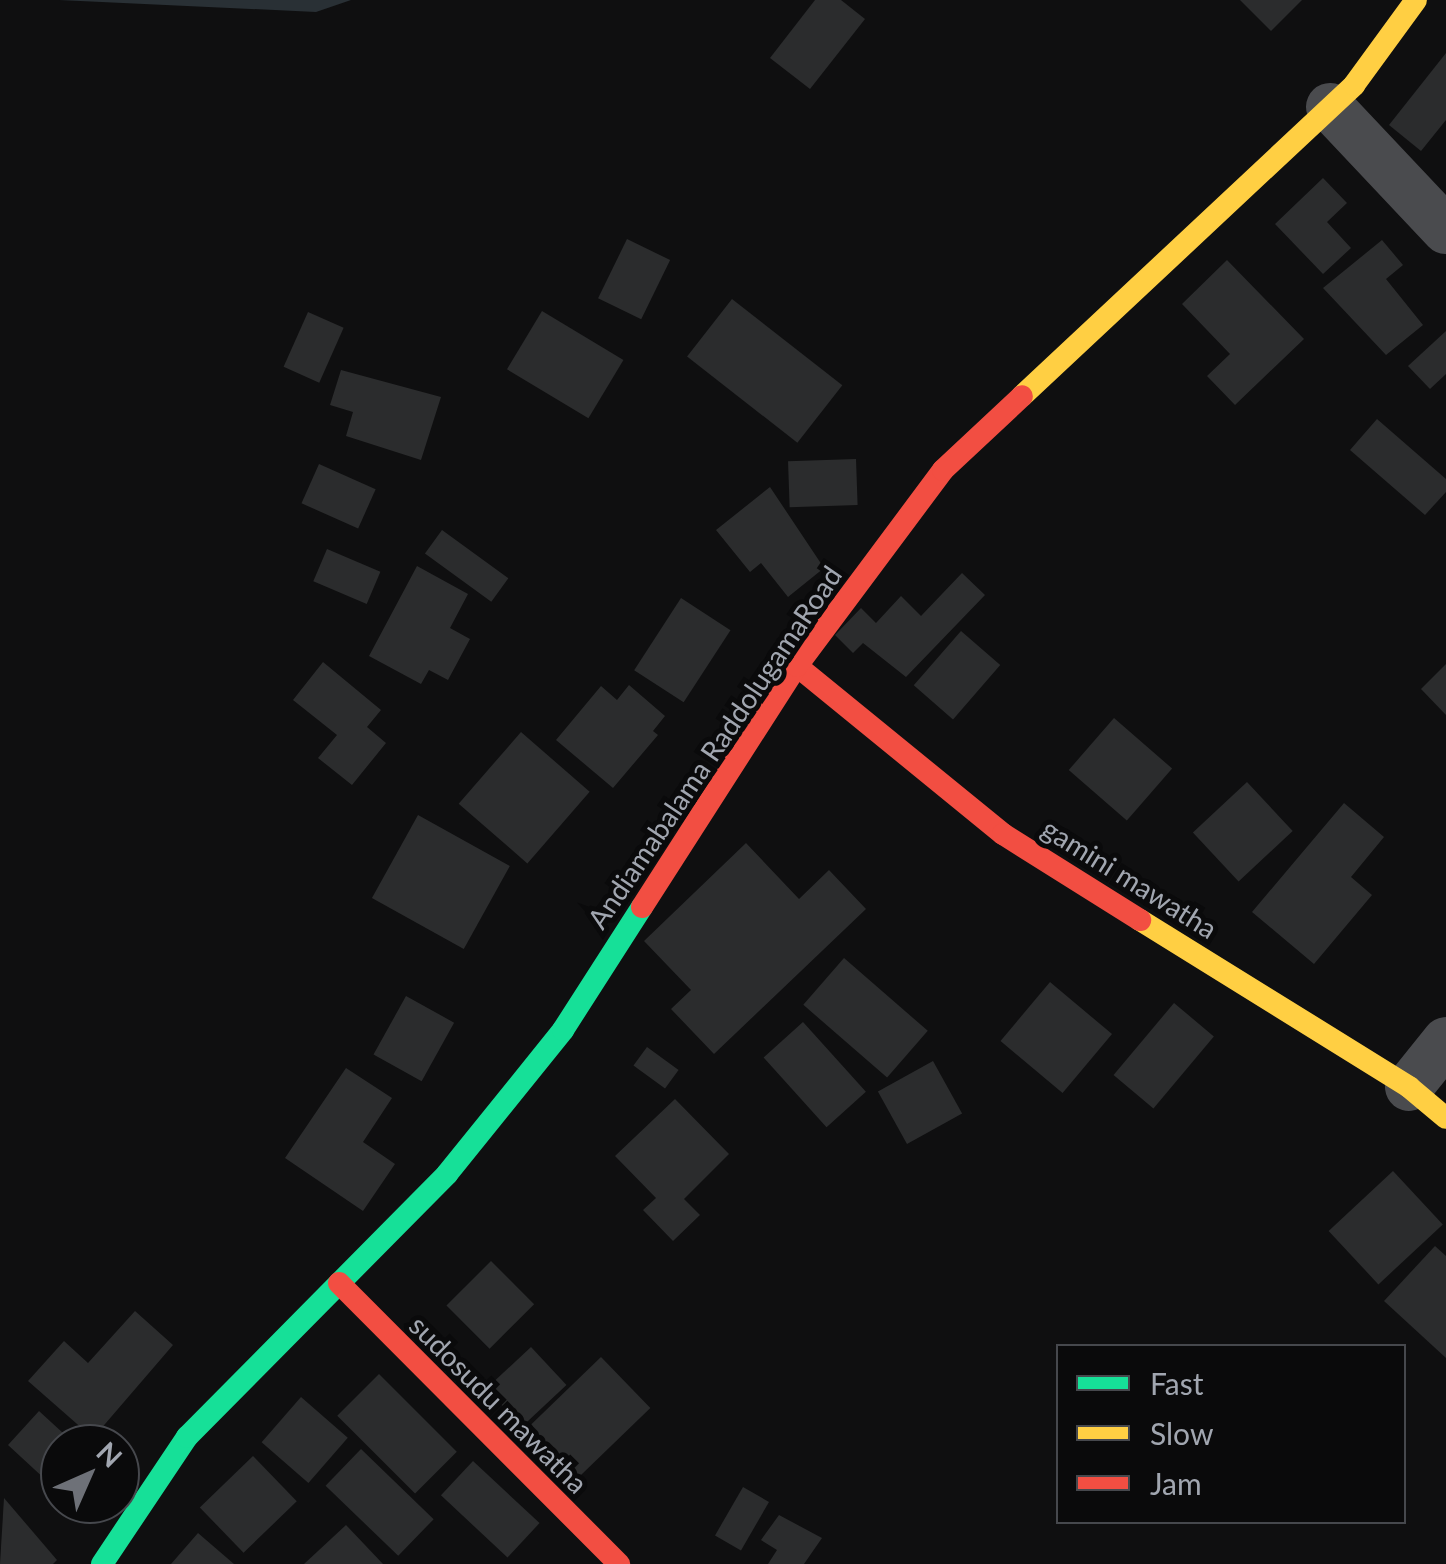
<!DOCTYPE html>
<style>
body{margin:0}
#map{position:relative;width:1446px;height:1564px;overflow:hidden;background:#0f0f10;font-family:Lato,sans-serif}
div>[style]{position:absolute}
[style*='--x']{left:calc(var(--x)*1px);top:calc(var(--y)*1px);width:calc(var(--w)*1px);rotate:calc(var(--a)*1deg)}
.water>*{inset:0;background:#293035}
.building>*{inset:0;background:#2b2c2d;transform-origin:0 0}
.street>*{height:48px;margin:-24px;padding:0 24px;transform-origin:24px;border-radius:24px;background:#4a4b4e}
.fast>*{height:22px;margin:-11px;padding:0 11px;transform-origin:11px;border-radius:11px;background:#16e098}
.slow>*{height:22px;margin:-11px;padding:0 11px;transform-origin:11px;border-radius:11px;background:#ffcf43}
.jam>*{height:22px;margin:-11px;padding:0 11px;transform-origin:11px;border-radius:11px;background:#f24e42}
span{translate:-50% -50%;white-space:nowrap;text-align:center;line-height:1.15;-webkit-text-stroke:10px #0a0a0b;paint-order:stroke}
.street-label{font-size:28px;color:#a1a6b0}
.legend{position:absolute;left:1056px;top:1344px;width:350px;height:180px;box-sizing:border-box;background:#0a0a0b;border:2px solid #46484d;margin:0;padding:12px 18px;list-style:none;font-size:30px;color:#a1a6b0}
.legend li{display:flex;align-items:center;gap:20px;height:50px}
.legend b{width:50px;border:2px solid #46484d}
.north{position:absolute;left:40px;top:1424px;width:100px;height:100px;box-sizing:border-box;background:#0a0a0b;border:2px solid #46484d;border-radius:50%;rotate:45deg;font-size:28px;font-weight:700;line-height:40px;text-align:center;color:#a1a6b0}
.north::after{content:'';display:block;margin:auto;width:35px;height:45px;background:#6e7178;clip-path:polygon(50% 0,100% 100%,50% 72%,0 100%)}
</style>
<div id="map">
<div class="water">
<div style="clip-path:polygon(59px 0,351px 0,316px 12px)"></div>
</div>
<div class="building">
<div style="clip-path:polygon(815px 0,841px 0,865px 19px,810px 89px,770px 58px)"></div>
<div style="clip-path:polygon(1240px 0,1302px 0,1271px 31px)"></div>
<div style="clip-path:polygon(1446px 53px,1446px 120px,1421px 151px,1389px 125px)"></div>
<div style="clip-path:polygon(1323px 178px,1347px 203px,1327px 222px,1351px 248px,1323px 274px,1275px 224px)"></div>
<div style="left:627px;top:239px;width:48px;height:66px;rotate:26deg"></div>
<div style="clip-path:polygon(1382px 240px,1403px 265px,1386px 279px,1423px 325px,1386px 355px,1323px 288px)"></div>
<div style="clip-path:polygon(1227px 260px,1304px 339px,1235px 405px,1207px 376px,1230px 354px,1182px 304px)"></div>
<div style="left:732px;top:299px;width:140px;height:73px;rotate:38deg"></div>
<div style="left:542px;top:311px;width:95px;height:68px;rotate:31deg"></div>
<div style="left:308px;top:312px;width:39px;height:60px;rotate:24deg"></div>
<div style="clip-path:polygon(1446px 331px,1446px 374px,1430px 389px,1408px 366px)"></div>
<div style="clip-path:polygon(341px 370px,441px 397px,421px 460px,346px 436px,353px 412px,330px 405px)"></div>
<div style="clip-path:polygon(1377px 419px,1446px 479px,1446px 492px,1425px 515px,1350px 450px)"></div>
<div style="left:856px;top:459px;width:46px;height:68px;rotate:88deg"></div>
<div style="left:319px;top:464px;width:62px;height:43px;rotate:24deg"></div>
<div style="clip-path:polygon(770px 487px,824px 568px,788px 597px,761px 563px,750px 572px,716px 530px)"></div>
<div style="left:442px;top:530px;width:82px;height:29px;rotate:36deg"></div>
<div style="left:327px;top:549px;width:58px;height:35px;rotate:23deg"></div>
<div style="clip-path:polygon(417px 566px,468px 594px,450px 628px,470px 639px,448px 680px,429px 670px,421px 684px,369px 656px)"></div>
<div style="clip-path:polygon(962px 573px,985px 595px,906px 677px,863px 643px,853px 653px,835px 635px,861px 608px,876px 623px,901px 596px,921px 616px)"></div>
<div style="left:681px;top:598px;width:59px;height:86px;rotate:33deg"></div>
<div style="left:961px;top:631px;width:52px;height:72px;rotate:41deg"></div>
<div style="clip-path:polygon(323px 662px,381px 710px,367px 727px,386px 743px,352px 785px,318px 758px,337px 735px,293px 700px)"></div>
<div style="clip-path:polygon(1446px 664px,1446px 715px,1421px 689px)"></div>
<div style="clip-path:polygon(629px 685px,665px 716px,653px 731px,658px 735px,613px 788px,556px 740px,601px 686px,617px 700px)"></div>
<div style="left:1114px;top:718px;width:77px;height:69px;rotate:41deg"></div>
<div style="left:521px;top:732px;width:91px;height:95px;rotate:41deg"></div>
<div style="left:1247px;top:782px;width:67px;height:74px;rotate:47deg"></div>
<div style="clip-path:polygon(1344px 803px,1384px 837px,1351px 877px,1372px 895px,1314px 964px,1252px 912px)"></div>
<div style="left:418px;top:815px;width:105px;height:95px;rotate:29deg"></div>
<div style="clip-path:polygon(746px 843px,799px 899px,829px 870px,866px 909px,714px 1054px,671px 1009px,691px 990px,644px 941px)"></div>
<div style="left:844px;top:958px;width:111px;height:62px;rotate:41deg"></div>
<div style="left:1050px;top:982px;width:81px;height:77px;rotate:40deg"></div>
<div style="left:406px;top:996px;width:55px;height:67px;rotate:29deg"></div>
<div style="left:1174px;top:1003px;width:52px;height:94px;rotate:40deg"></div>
<div style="left:803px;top:1022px;width:94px;height:53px;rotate:48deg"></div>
<div style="left:647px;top:1047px;width:39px;height:23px;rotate:36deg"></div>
<div style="left:933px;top:1061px;width:60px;height:63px;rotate:61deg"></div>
<div style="clip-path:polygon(346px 1068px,392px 1098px,363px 1142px,395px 1164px,363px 1211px,285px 1158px)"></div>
<div style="clip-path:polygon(675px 1099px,729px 1154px,684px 1199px,700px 1215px,673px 1241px,643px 1210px,656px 1198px,615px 1156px)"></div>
<div style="left:1393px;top:1171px;width:73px;height:88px;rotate:47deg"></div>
<div style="clip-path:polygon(1435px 1246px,1446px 1256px,1446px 1358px,1384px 1301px)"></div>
<div style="left:491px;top:1261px;width:61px;height:63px;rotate:45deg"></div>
<div style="clip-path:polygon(135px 1311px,173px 1345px,93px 1438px,28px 1381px,64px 1341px,88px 1363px)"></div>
<div style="left:531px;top:1347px;width:52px;height:61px;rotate:47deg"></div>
<div style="left:601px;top:1357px;width:71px;height:100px;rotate:46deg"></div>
<div style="left:379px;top:1374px;width:110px;height:59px;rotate:45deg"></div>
<div style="left:301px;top:1397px;width:62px;height:60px;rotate:41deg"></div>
<div style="clip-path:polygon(39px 1411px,75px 1444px,60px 1444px,60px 1493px,8px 1445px)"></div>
<div style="left:361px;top:1449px;width:101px;height:51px;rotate:44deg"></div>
<div style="left:253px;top:1456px;width:63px;height:74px;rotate:46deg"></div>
<div style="left:473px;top:1461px;width:91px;height:47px;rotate:43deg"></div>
<div style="left:743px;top:1487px;width:30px;height:56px;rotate:30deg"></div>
<div style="clip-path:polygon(4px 1498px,57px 1560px,53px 1564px,0 1564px)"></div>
<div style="clip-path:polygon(779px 1515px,822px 1538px,804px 1564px,768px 1564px,777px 1550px,761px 1540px)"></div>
<div style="clip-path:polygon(346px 1525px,383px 1564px,304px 1564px)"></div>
<div style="clip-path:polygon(198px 1533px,234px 1564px,171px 1564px)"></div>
</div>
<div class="street">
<div style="--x:1330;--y:107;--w:169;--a:46.7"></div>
<div style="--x:1409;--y:1087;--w:59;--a:-51.2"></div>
</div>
<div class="fast">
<div style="--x:102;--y:1564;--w:153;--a:-56.2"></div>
<div style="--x:187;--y:1437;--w:370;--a:-45.3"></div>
<div style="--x:447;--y:1174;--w:185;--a:-51.1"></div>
<div style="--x:563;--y:1030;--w:146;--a:-57.3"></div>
</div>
<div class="slow">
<div style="--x:1022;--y:396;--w:455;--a:-43.1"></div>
<div style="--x:1354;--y:85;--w:105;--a:-53.9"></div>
<div style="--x:1140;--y:920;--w:317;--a:31.8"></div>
<div style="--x:1409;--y:1087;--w:48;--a:40"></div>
</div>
<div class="jam">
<div style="--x:797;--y:666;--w:266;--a:39.2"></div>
<div style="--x:1003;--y:834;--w:162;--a:32.1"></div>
<div style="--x:642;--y:907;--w:287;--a:-57.3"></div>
<div style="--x:797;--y:666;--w:244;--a:-53.3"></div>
<div style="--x:943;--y:470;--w:108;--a:-43.1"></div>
<div style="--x:339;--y:1283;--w:397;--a:45.1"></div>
</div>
<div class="street-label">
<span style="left:714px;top:747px;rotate:-56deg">Andiamabalama RaddolugamaRoad</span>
<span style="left:1130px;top:878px;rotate:32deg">gamini mawatha</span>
<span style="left:499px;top:1404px;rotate:45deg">sudosudu mawatha</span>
</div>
<ul class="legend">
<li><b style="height:12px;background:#16e098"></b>Fast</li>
<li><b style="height:12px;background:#ffcf43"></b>Slow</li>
<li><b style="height:12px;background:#f24e42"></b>Jam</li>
</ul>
<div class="north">N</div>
</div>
